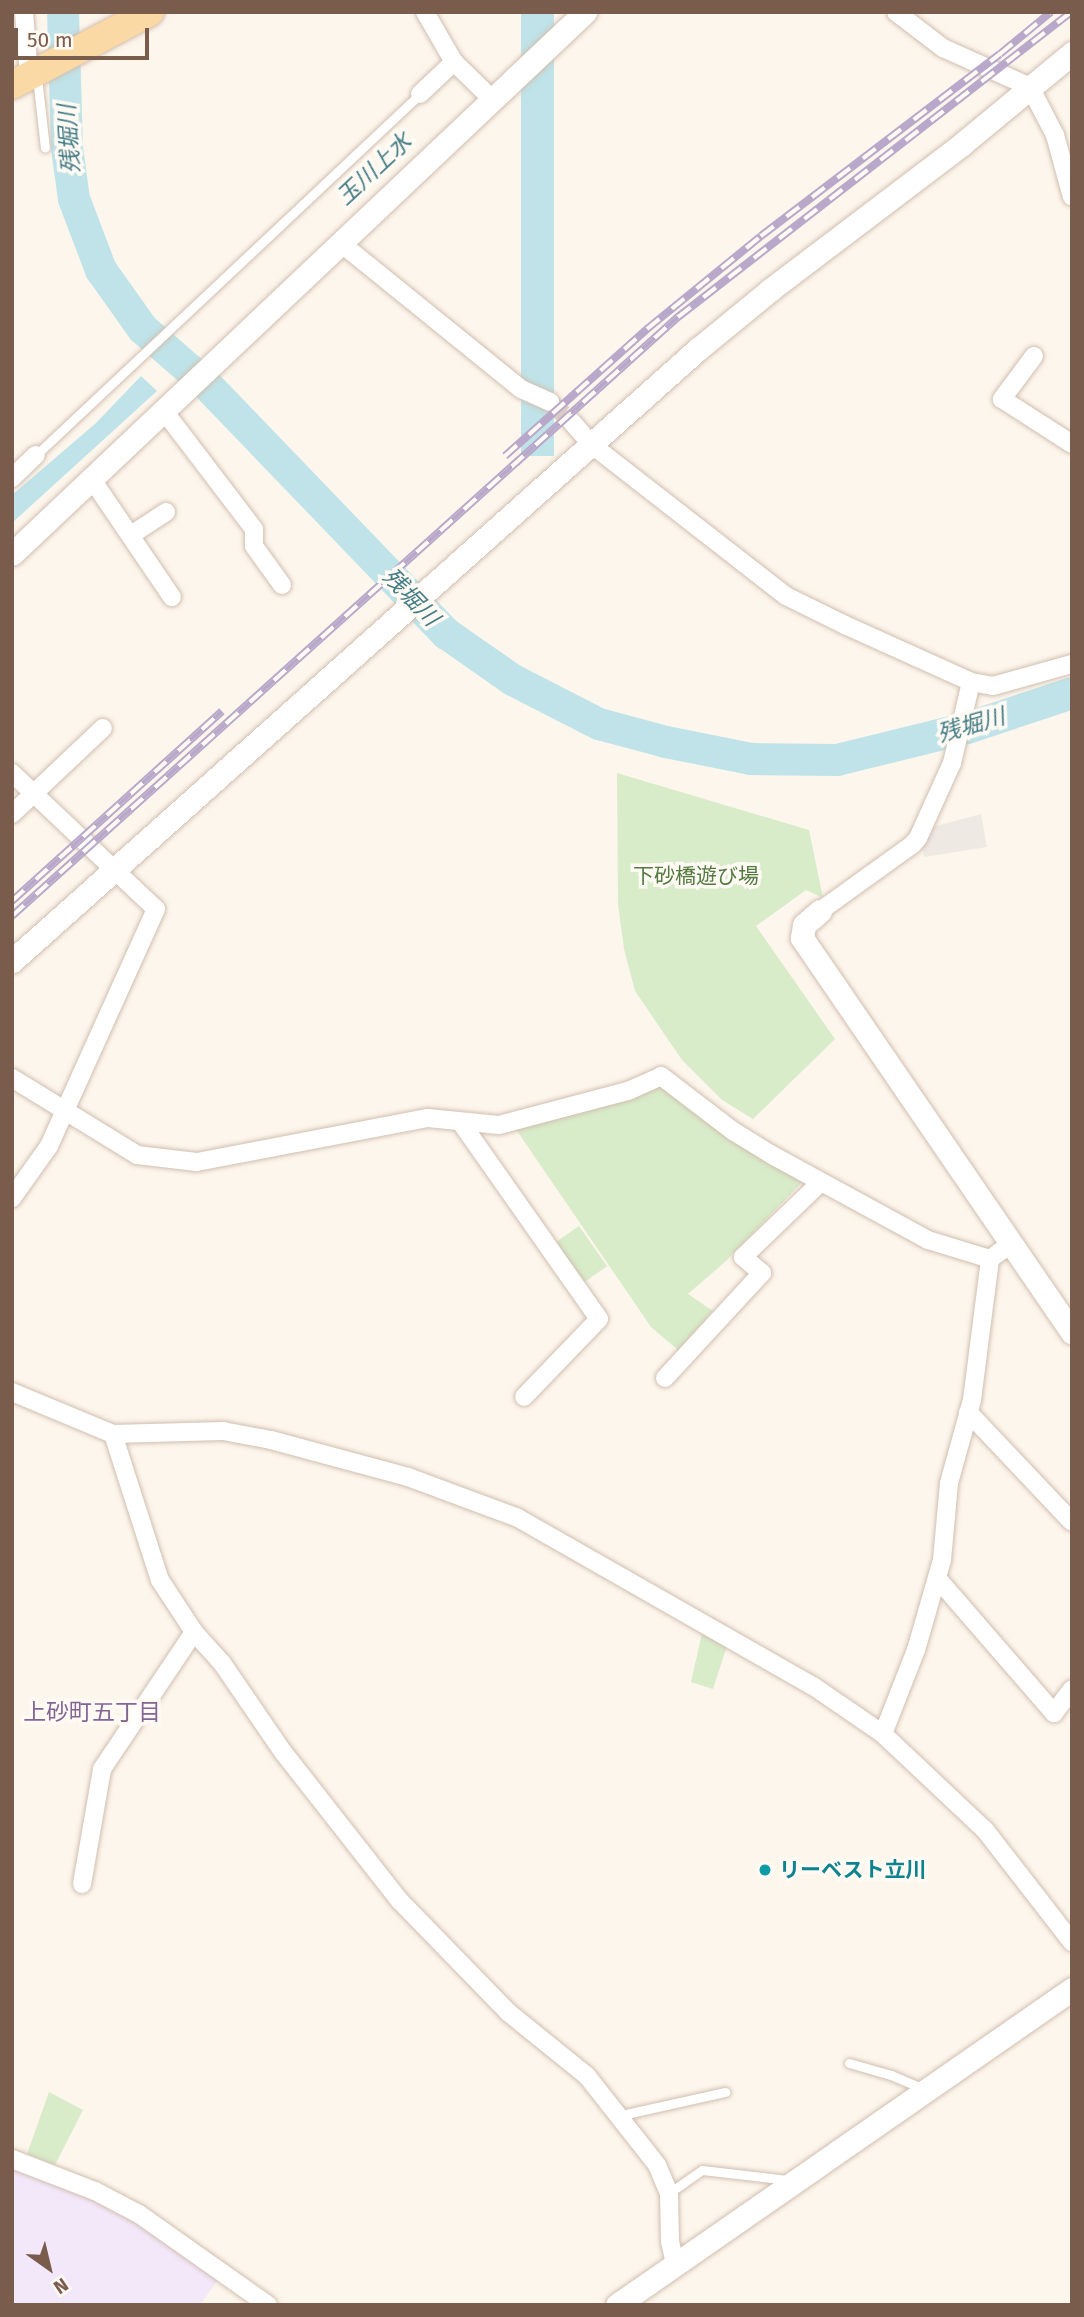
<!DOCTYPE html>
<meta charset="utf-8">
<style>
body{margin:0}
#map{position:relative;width:1084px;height:2317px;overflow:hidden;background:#fdf6ec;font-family:"Fira Sans","Noto Sans JP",sans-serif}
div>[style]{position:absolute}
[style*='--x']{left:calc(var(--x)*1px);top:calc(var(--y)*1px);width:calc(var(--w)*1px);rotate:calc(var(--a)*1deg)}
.industrial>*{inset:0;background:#efe9e4}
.education>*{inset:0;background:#f3e8fa}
.green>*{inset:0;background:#d8ecc9;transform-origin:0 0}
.water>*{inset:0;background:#bfe3e8;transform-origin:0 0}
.river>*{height:32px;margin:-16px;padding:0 16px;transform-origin:16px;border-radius:16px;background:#bfe3e8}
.minor-tunnel>*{height:18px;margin-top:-9px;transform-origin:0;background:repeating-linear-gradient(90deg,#dcd0c4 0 18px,transparent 0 27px)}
.roads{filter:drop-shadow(0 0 2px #d1beb0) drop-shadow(0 0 2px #d1beb0)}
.service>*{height:9px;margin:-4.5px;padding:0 4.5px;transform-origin:4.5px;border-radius:4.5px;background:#fff}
.minor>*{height:18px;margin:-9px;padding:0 9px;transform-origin:9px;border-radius:9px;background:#fff}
.tertiary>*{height:23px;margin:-11.5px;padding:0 11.5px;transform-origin:11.5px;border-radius:11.5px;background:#fff}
.primary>*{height:28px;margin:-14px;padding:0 14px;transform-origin:14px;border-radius:14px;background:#fbd9a5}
.rail>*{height:8px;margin-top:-4px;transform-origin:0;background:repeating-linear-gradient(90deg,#fffaf3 0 16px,#b9a8c9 0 32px);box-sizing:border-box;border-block:2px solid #b9a8c9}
.dots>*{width:19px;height:19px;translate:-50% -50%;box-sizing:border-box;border:4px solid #fffaf3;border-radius:50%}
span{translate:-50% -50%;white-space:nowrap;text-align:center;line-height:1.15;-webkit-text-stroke:7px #fffaf3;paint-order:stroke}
.park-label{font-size:21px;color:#537a41}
.culture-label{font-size:21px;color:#0d838f;font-weight:700}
.left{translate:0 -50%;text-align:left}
.water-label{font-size:23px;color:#437c86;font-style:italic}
.neighbourhood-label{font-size:23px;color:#846695}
.frame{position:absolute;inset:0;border:14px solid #7a5c4d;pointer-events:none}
.north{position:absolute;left:14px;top:2233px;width:70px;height:70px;-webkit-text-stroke:5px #fffaf3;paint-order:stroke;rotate:146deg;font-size:19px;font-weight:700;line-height:28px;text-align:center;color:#7a5c4d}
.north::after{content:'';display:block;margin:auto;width:24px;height:32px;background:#7a5c4d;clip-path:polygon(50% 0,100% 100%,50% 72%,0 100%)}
.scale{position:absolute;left:14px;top:28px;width:135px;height:32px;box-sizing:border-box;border:4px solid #7a5c4d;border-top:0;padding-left:9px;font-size:21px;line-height:24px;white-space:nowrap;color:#7a5c4d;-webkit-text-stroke:5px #fffaf3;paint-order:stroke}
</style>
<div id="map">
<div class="industrial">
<div style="clip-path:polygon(981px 814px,987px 847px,924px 857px,922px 843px,932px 827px)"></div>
</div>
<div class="education">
<div style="clip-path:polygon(12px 2166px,124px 2214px,220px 2277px,200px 2305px,12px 2305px)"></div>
</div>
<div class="green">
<div style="clip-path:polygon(617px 773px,809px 830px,823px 898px,806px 890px,756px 926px,835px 1039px,753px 1119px,722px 1100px,682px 1060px,635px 991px,624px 949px,618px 904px)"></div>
<div style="clip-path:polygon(658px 1080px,808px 1176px,726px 1261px,688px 1294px,713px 1311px,678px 1350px,651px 1327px,513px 1125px)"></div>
<div style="left:579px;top:1226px;width:49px;height:32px;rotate:55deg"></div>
<div style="clip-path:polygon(703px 1629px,728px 1643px,713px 1689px,691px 1682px)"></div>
<div style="clip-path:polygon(49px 2092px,83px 2110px,55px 2165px,27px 2154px)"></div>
</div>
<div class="water">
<div style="left:521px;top:12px;width:33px;height:444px"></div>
<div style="clip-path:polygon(141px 376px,157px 391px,12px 523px,12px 495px,96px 423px)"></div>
</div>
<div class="river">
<div style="--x:63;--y:12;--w:136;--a:88.3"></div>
<div style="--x:67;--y:148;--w:51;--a:82.2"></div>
<div style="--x:74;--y:199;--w:76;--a:69.2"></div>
<div style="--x:101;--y:270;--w:72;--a:54.6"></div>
<div style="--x:143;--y:329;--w:85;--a:41.2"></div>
<div style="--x:207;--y:385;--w:346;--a:46.1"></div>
<div style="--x:447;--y:634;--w:80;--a:34.9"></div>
<div style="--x:513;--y:680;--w:97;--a:27.1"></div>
<div style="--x:599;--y:724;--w:69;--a:15"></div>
<div style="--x:666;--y:742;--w:87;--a:11.3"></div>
<div style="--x:751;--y:759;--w:86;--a:0.7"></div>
<div style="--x:837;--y:760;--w:134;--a:-13.8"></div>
<div style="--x:967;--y:728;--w:111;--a:-18.4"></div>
</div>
<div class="minor-tunnel">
<div style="--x:550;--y:402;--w:28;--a:42"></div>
</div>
<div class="roads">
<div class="service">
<div style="--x:37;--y:77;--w:71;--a:83.6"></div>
<div style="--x:36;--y:455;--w:527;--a:-43.23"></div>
<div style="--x:849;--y:2063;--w:44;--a:15.9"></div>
<div style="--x:891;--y:2075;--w:36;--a:23"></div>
<div style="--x:617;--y:2116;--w:111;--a:-12.5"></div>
<div style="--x:669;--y:2193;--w:40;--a:-34.9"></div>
<div style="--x:702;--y:2170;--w:88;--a:6.6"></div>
</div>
<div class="minor">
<div style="--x:24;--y:12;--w:64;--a:85.5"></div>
<div style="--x:425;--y:12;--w:58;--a:59.9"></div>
<div style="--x:454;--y:62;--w:53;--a:44.2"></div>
<div style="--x:896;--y:12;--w:59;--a:37.5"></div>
<div style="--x:943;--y:48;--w:95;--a:24.1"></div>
<div style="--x:1030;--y:87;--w:54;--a:62.5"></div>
<div style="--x:1055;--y:135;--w:64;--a:74.7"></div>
<div style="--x:420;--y:94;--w:47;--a:-43.3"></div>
<div style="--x:342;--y:244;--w:230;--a:39"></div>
<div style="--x:521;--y:389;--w:32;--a:24"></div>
<div style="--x:1034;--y:356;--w:54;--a:126.7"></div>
<div style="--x:1002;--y:399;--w:83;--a:32.7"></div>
<div style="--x:164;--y:411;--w:148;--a:52.7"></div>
<div style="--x:254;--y:529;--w:17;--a:90"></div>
<div style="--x:254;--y:546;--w:48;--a:54.3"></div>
<div style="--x:571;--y:421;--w:32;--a:49"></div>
<div style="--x:592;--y:445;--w:246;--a:37.9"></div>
<div style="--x:786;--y:596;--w:66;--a:26.2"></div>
<div style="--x:845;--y:625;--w:138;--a:24.3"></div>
<div style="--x:971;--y:682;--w:22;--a:10"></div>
<div style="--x:993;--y:686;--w:82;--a:-15.6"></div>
<div style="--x:12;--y:478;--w:33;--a:-44"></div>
<div style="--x:91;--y:478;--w:144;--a:55.8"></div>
<div style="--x:131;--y:535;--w:42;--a:-33.3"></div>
<div style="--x:12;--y:773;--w:198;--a:43.4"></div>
<div style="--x:156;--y:909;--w:260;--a:114.3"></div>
<div style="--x:49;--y:1146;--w:64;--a:125.4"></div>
<div style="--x:12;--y:814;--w:125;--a:-43.4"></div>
<div style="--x:820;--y:911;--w:113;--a:-35.7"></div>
<div style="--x:912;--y:845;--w:9;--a:-49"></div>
<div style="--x:918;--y:838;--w:82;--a:-65.6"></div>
<div style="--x:952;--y:763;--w:83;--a:-76.8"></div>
<div style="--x:12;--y:1078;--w:147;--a:31.6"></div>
<div style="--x:137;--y:1155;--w:60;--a:6.7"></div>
<div style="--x:197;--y:1162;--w:235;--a:-10.8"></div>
<div style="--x:428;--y:1118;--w:71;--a:5.6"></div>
<div style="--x:499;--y:1125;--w:133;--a:-14.8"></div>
<div style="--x:628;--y:1091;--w:36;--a:-24"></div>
<div style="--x:661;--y:1076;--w:91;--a:37.4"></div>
<div style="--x:733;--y:1131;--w:46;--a:31.6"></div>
<div style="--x:772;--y:1155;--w:178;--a:28.6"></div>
<div style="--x:928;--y:1240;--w:65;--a:17"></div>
<div style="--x:990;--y:1259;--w:26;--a:-36"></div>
<div style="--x:462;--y:1124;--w:238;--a:54.9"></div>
<div style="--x:599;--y:1319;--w:108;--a:133.9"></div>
<div style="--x:665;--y:1378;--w:143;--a:-47.3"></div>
<div style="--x:762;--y:1273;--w:25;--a:-140"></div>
<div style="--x:743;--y:1257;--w:108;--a:-43.9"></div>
<div style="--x:12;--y:1392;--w:109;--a:22.6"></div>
<div style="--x:113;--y:1434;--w:110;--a:-1.6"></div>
<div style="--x:223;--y:1431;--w:49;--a:10.6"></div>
<div style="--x:271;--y:1440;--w:142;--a:15.1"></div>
<div style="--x:408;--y:1477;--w:117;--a:20.4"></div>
<div style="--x:518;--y:1518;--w:339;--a:29.7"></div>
<div style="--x:813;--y:1686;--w:85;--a:34.4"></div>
<div style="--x:883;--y:1734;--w:140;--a:43.3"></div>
<div style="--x:985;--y:1830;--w:142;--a:52.2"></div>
<div style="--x:968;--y:1412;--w:151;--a:46.6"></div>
<div style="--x:113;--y:1434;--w:153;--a:72.2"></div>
<div style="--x:160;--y:1580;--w:62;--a:56.8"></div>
<div style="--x:194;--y:1632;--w:42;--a:47.9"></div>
<div style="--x:222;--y:1663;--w:108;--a:55.6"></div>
<div style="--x:283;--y:1752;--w:189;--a:51.9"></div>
<div style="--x:400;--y:1901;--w:156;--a:45.8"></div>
<div style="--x:509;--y:2013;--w:100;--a:38.9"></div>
<div style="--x:587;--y:2076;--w:113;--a:51.8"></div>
<div style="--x:657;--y:2165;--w:30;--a:67"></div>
<div style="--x:669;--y:2193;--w:48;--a:88.8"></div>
<div style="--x:670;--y:2241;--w:24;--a:78"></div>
<div style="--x:937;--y:1578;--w:179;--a:49.1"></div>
<div style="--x:1054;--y:1713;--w:30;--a:-53"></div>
<div style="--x:883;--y:1734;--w:90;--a:-68.6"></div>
<div style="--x:916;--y:1650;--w:94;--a:-73.9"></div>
<div style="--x:942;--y:1560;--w:77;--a:-84.8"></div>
<div style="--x:949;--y:1483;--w:86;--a:-74.5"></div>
<div style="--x:972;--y:1400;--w:142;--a:-82.7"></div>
<div style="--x:82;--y:1884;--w:117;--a:-80.1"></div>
<div style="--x:102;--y:1769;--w:165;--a:-56.1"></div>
<div style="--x:12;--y:2159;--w:89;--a:21.1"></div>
<div style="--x:95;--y:2191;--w:50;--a:27.6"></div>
<div style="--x:139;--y:2214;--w:158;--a:35.2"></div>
</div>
<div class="tertiary">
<div style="--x:12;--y:554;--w:789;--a:-43.41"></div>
<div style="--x:820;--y:911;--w:21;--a:139"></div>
<div style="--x:804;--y:925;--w:13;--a:99"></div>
<div style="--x:802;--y:938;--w:478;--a:55.6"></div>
<div style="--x:12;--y:961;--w:919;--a:-41.74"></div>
<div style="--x:698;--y:349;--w:93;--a:-39.3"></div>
<div style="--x:770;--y:290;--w:241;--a:-37.2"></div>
<div style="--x:962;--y:144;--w:143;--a:-39.6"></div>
<div style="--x:617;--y:2305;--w:554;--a:-34.78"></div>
</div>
<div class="primary">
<div style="--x:12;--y:85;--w:156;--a:-27.9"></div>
</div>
</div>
<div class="rail">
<div style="--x:505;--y:456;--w:191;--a:-41.8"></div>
<div style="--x:647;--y:329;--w:147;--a:-39.2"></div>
<div style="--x:761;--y:236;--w:300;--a:-37.3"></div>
<div style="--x:1000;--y:54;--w:66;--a:-39.5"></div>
<div style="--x:12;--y:901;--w:283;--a:-42.1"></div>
<div style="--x:12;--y:916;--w:896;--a:-41.97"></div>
<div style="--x:678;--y:317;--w:497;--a:-37.8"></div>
</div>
<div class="dots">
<div style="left:765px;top:1870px;background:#0f9aa8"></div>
</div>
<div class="park-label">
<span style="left:696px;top:876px">下砂橋遊び場</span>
</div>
<div class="culture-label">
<span class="left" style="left:779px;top:1870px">リーベスト立川</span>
</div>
<div class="water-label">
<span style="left:69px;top:139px;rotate:-94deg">残堀川</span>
<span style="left:374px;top:169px;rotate:-43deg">玉川上水</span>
<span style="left:411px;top:597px;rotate:46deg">残堀川</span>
<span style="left:971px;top:725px;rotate:-16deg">残堀川</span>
</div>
<div class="neighbourhood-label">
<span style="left:92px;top:1712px">上砂町五丁目</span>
</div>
<div class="frame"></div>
<div class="north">N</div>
<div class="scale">50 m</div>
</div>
